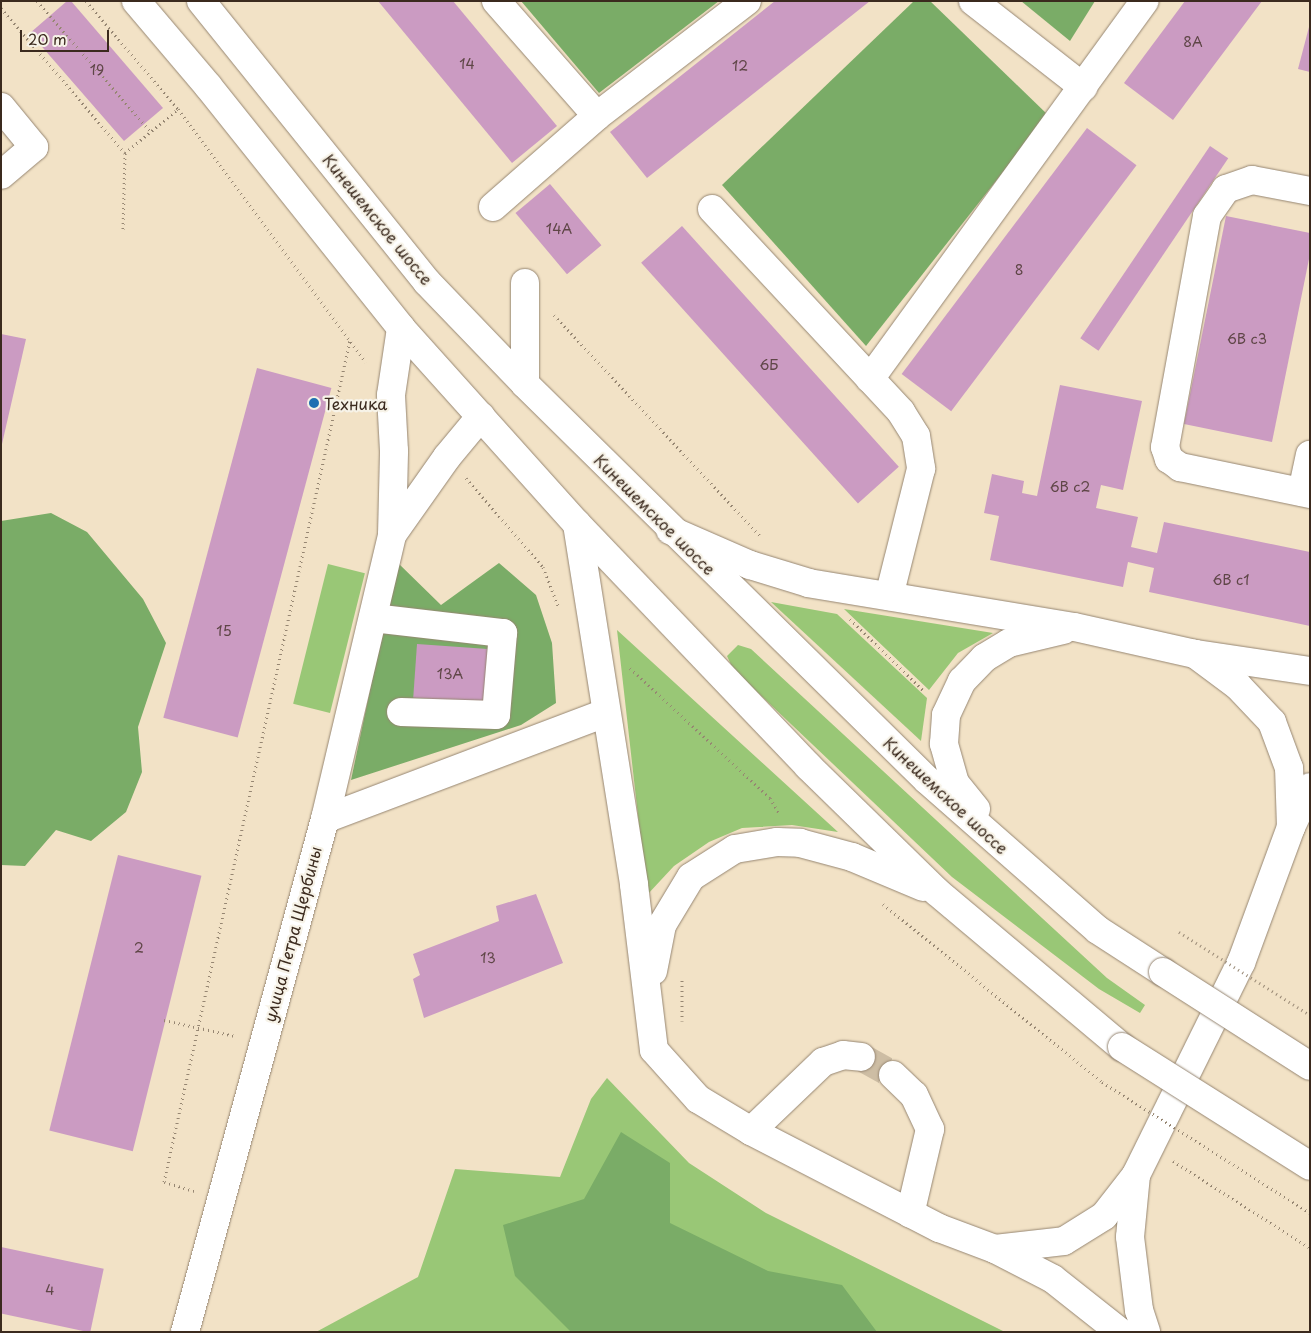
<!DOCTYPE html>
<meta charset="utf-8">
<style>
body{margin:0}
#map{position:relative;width:1311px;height:1333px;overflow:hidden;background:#f2e2c6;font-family:"Playpen Sans",sans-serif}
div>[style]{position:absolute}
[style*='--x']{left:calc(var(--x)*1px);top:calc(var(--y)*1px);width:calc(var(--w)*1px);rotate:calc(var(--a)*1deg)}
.green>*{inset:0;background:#99c776;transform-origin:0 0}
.forest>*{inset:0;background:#7aac67}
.building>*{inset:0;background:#cb9bc2;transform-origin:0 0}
.minor-tunnel>*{height:28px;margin-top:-14px;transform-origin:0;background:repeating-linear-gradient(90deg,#cdbda4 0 28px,transparent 0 42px)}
.path>*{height:3px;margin-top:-1.5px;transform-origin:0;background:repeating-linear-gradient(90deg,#968672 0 1px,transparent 0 5px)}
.roads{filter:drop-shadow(0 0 1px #968672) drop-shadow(0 0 1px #968672)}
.minor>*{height:28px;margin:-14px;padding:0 14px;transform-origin:14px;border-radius:14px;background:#fff}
.major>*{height:28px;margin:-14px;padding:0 14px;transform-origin:14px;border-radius:14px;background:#fff}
.path-bridge>*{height:3px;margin-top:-1.5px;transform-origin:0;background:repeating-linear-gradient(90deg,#968672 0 1px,transparent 0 5px)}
.bridges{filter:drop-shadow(0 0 1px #968672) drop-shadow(0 0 1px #968672)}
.major-bridge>*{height:28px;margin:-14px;padding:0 14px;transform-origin:14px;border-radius:14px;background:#fff}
.dots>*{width:14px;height:14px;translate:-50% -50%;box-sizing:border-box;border:2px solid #f7f3e8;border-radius:50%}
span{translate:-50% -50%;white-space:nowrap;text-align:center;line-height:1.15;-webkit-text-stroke:4.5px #f7f3e8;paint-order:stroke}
.number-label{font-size:14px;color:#5f4647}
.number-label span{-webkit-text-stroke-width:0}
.street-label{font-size:16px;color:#3b2a1e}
.poi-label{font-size:16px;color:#3b2a1e}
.left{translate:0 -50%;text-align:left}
.frame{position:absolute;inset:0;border:2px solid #3b2a1e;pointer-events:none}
.scale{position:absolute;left:20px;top:30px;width:89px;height:22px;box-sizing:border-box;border:2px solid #3b2a1e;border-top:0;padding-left:6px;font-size:15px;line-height:18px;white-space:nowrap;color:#3b2a1e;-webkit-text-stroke:4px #f7f3e8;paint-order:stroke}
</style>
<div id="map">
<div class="green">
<div style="left:328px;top:564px;width:38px;height:144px;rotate:14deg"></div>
<div style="clip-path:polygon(771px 602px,837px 614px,927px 698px,921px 741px)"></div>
<div style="clip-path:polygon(844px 609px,993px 633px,958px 653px,929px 690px)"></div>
<div style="clip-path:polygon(617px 630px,838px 832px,792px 825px,742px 828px,709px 842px,674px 866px,647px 895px)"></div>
<div style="clip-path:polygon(738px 645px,751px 649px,1107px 978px,1145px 1005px,1140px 1013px,1099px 989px,952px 877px,733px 669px,727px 656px)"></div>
<div style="clip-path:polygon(607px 1078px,689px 1163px,766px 1213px,1005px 1332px,316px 1332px,418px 1277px,455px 1169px,560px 1177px,591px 1099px)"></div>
</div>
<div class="forest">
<div style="clip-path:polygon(521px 1px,719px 1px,599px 93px)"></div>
<div style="clip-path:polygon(914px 1px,930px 1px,1048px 115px,866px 346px,722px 185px)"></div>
<div style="clip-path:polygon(1021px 1px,1095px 1px,1070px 41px)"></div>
<div style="clip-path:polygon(51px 513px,87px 532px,143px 599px,166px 643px,138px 727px,142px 772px,126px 812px,91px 841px,56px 830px,25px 866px,1px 865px,1px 521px)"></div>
<div style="clip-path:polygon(397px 562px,441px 605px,499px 563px,536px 595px,552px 643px,556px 703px,521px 725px,351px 780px)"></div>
<div style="clip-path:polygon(621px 1132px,670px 1163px,670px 1223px,768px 1271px,842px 1285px,877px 1332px,571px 1332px,515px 1276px,503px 1225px,584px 1199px)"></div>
</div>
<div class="building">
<div style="clip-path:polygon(67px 1px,71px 1px,163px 108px,124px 141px,30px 33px)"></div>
<div style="clip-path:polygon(378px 1px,453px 1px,557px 126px,512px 163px)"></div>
<div style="clip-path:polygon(775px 1px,870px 1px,647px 178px,610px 132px)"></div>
<div style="clip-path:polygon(1185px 1px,1262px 1px,1173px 120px,1124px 83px)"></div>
<div style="clip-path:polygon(1309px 27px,1310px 27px,1310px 72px,1298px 69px)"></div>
<div style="left:1087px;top:128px;width:62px;height:308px;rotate:37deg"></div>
<div style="left:1210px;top:146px;width:22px;height:232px;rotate:34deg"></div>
<div style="left:550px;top:184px;width:80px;height:45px;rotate:50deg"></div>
<div style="clip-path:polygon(1226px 216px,1310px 233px,1310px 254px,1272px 442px,1184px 424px)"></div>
<div style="left:682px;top:226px;width:324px;height:55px;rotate:48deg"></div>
<div style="clip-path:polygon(1px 334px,26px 339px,2px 444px,1px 444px)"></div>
<div style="left:257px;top:368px;width:77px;height:362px;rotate:15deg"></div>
<div style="clip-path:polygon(1060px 385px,1142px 401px,1123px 490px,1101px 485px,1096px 508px,1138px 517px,1131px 547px,1157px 553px,1164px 522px,1310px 552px,1310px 626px,1149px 592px,1154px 568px,1128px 562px,1123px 587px,990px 560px,999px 516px,984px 513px,992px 474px,1024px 481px,1022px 493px,1037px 496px)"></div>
<div style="left:417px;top:644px;width:71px;height:54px;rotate:4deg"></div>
<div style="left:118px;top:855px;width:86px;height:284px;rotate:14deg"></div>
<div style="clip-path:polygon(536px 894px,563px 963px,424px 1018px,413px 979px,420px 975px,413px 954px,499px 921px,496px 906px)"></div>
<div style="left:1px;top:1247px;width:105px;height:65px;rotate:12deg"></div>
</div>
<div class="minor-tunnel">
<div style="--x:861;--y:1057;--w:37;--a:29"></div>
</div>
<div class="path">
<div style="--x:37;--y:1;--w:172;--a:49"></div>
<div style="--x:86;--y:1;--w:142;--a:49.6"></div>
<div style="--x:178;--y:109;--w:315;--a:53.4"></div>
<div style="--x:1;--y:8;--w:191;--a:49.5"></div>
<div style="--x:125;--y:153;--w:78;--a:91.5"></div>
<div style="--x:125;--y:153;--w:69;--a:-39.7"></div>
<div style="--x:554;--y:315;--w:304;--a:47"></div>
<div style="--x:466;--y:478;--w:118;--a:49.1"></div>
<div style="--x:543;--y:567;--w:44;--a:68.7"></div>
<div style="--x:850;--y:619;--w:103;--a:44.2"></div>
<div style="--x:630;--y:668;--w:191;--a:42.9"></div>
<div style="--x:770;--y:798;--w:17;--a:59"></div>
<div style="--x:883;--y:904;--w:282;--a:39.1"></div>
<div style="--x:164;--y:1020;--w:73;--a:12.7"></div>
<div style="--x:682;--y:1021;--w:41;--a:-90"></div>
<div style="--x:1173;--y:1161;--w:162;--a:32.4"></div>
<div style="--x:194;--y:1191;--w:31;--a:-163"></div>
<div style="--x:164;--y:1182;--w:862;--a:-77.54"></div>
</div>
<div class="roads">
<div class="minor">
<div style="--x:496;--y:1;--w:153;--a:48.7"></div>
<div style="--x:973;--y:1;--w:140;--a:38"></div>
<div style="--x:1;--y:107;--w:52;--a:50.5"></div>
<div style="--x:34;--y:147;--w:43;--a:139.7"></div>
<div style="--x:1310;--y:191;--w:59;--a:-169.3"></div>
<div style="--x:1252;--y:180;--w:28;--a:161"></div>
<div style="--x:1226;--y:189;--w:33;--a:125"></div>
<div style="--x:1207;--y:216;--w:235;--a:100.3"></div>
<div style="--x:1165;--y:447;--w:13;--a:72"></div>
<div style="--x:1169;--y:459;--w:14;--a:36"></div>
<div style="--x:1180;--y:467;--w:133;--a:11.7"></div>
<div style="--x:493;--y:207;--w:138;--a:-41.2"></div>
<div style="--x:597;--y:116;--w:189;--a:-37.5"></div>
<div style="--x:712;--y:209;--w:277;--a:47"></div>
<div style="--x:901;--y:412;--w:28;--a:58"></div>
<div style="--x:916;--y:436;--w:33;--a:81"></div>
<div style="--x:921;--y:469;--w:131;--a:104.1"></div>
<div style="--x:870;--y:379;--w:467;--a:-54"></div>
<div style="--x:525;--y:384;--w:101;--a:-90"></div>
<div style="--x:1302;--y:492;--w:38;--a:-78"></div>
<div style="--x:392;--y:535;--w:95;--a:-54.8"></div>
<div style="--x:447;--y:457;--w:53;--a:-50.3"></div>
<div style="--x:373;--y:618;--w:131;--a:6.6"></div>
<div style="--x:503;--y:633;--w:82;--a:94.9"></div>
<div style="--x:496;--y:715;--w:95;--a:-178.2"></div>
<div style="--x:1195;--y:654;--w:116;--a:8.4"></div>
<div style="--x:325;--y:819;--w:300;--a:-20.7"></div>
<div style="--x:1291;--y:827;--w:44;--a:-64.6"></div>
<div style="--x:893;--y:1075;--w:29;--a:44"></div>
<div style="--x:914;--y:1095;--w:38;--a:65"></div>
<div style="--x:930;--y:1129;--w:87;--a:103.2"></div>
<div style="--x:751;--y:1131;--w:100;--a:-43.8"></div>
<div style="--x:823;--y:1062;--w:21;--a:-19"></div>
<div style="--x:843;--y:1055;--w:18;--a:6"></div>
<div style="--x:1136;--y:1175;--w:62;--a:95.5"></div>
<div style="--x:1130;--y:1237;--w:74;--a:83"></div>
<div style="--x:1139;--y:1310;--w:23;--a:72"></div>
<div style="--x:995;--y:1249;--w:65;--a:27.3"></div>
<div style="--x:1053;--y:1279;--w:85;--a:38.3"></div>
<div style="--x:185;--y:1332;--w:532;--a:-74.74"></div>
<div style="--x:325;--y:819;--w:292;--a:-76.7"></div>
<div style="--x:392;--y:535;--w:84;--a:-88.6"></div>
<div style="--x:394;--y:451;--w:56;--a:-93.1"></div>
<div style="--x:391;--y:395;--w:68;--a:-81.5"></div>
</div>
<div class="major">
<div style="--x:136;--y:1;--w:111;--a:49.7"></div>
<div style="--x:208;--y:86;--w:310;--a:51.4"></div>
<div style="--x:401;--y:328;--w:263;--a:48.1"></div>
<div style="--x:577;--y:524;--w:335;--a:46.3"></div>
<div style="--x:808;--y:766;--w:180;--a:44.3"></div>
<div style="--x:937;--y:892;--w:241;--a:40"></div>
<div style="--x:201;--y:1;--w:361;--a:51.2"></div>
<div style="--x:427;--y:282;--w:141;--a:46.1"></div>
<div style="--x:525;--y:384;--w:564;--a:44.57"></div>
<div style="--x:927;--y:780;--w:227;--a:41.3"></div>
<div style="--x:1098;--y:930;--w:77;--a:32.9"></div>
<div style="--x:577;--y:524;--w:365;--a:81"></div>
<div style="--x:634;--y:885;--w:166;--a:83.1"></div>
<div style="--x:654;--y:1050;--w:66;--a:48.1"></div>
<div style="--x:698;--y:1099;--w:62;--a:31.1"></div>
<div style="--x:751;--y:1131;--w:212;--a:27.3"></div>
<div style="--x:939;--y:1228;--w:60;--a:20.6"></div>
<div style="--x:995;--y:1249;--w:69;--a:-6.6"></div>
<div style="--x:1064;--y:1241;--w:47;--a:-32"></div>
<div style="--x:1104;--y:1216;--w:52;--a:-52"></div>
<div style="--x:1136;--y:1175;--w:237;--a:-63.7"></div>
<div style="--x:1241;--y:963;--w:145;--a:-69.8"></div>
<div style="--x:1291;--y:827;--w:59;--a:-91.9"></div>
<div style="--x:1289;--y:768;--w:49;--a:-110.3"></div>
<div style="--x:1272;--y:722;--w:50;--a:-133.4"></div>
<div style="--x:1238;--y:686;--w:54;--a:-143.3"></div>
<div style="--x:1195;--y:654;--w:124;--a:-167.4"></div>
<div style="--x:1074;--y:627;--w:269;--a:-170.6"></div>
<div style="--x:809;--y:583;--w:62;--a:-163"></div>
<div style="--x:750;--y:565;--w:87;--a:-156.4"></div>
<div style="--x:976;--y:809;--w:33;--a:-129"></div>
<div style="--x:955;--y:783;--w:41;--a:-105.8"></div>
<div style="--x:944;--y:744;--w:29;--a:-86"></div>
<div style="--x:946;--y:715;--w:38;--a:-65"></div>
<div style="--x:962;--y:681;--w:32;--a:-46"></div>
<div style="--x:984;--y:658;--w:29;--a:-31"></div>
<div style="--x:1009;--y:643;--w:56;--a:-13.5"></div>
<div style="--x:653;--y:971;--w:47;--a:-78.9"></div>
<div style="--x:662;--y:925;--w:56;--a:-58.9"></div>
<div style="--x:691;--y:877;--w:52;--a:-32.5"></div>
<div style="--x:735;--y:849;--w:43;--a:-9.5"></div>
<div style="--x:777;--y:842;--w:23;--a:2"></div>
<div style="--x:800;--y:843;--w:54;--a:15.1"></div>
<div style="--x:852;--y:857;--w:77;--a:22.9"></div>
</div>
</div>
<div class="path-bridge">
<div style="--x:1179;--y:932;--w:155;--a:32.4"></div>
<div style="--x:1102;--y:1082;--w:246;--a:32.2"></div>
</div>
<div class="bridges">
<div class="major-bridge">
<div style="--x:1163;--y:972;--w:174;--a:32.6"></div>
<div style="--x:1122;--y:1047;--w:222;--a:32.3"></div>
</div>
</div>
<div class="dots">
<div style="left:314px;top:403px;background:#1f6fb2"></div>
</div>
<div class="number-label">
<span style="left:1193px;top:42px">8А</span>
<span style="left:467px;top:64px">14</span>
<span style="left:740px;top:66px">12</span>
<span style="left:97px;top:70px">19</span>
<span style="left:559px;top:229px">14А</span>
<span style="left:1019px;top:270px">8</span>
<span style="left:1247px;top:339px">6В с3</span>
<span style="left:769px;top:365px">6Б</span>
<span style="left:1070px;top:487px">6В с2</span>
<span style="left:1231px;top:580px">6В с1</span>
<span style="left:224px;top:631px">15</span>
<span style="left:450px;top:674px">13А</span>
<span style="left:139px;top:948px">2</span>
<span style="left:488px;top:958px">13</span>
<span style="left:50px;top:1290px">4</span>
</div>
<div class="street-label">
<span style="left:378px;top:219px;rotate:51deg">Кинешемское шоссе</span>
<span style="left:655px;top:514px;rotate:45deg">Кинешемское шоссе</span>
<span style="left:946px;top:795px;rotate:43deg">Кинешемское шоссе</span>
<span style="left:292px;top:934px;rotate:-75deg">улица Петра Щербины</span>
</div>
<div class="poi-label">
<span class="left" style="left:324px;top:403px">Техника</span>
</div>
<div class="frame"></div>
<div class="scale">20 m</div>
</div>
